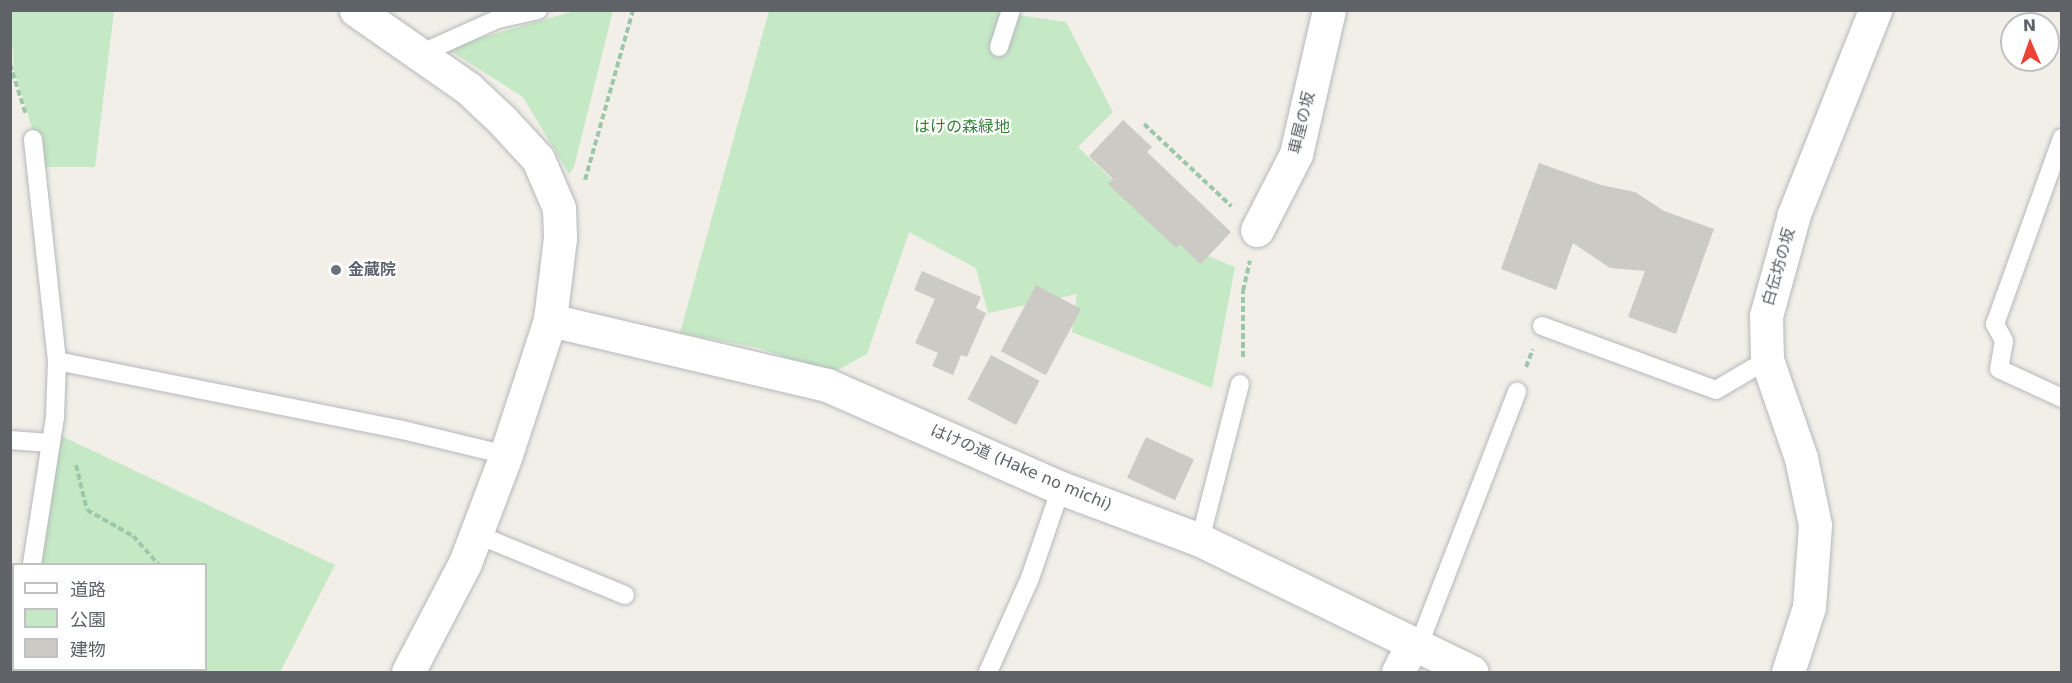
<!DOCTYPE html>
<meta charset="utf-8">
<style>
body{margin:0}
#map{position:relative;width:2072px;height:683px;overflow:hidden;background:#f1efe8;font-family:"DejaVu Sans","Noto Sans JP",sans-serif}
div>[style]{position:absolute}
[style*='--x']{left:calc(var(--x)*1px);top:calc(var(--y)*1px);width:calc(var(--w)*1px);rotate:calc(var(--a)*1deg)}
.green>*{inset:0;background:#c5e8c5}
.building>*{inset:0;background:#cccac5;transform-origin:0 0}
.path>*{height:4px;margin-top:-2px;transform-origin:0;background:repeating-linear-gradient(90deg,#9cc7a9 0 6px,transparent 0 9px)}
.roads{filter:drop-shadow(0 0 2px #b5b8bc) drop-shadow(0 0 2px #b5b8bc)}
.lane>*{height:18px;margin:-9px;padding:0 9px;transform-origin:9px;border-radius:9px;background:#fff}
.street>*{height:33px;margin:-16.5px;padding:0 16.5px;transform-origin:16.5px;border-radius:16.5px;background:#fff}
.dots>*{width:16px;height:16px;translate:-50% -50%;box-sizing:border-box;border:3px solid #fff;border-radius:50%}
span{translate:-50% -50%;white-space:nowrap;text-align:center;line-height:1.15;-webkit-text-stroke:4.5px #fff;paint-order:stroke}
.street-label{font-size:16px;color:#5f6368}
.park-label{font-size:16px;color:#348238}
.worship-label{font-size:16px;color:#5b616d;font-weight:700}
.left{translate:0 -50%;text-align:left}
.frame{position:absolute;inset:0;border:12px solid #5f6368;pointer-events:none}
.legend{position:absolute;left:12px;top:563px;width:195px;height:108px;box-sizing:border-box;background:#fff;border:2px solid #bfc1c3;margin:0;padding:8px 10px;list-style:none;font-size:18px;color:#5f6368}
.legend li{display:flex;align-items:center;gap:12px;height:30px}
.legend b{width:30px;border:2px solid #bfc1c3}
.north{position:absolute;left:2000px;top:12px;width:60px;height:60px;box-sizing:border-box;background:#fff;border:2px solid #bfc1c3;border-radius:50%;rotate:358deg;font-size:16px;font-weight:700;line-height:24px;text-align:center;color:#5f6368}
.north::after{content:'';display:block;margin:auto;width:21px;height:27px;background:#ea4335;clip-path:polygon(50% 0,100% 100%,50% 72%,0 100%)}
</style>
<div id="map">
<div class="green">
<div style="clip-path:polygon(984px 10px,1066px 22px,1113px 112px,1078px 147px,1181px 245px,1235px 267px,1212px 388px,1072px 332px,1077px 294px,988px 313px,976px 268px,909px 232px,867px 354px,832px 373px,759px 348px,680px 333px,769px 11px)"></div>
<div style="clip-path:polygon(10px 11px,114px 11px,95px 167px,44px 167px,14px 70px)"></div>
<div style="clip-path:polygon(574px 11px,613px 11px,574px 167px,569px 174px,523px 97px,446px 48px)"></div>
<div style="clip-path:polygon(53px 432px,335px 565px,280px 672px,61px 670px,206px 670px,206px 564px,32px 564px)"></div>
</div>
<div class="building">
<div style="clip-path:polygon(1123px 120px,1152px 147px,1147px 152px,1231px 232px,1201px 264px,1179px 244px,1176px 248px,1108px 184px,1113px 179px,1089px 156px)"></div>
<div style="clip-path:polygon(1539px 163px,1601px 185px,1635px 192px,1664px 211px,1714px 229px,1676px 334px,1628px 317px,1645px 271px,1610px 268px,1573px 243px,1556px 290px,1501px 269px)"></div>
<div style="clip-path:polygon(922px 271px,981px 297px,976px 308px,986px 313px,967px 357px,961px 355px,953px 375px,932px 366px,938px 353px,915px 343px,935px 299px,914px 290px)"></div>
<div style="left:1036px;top:285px;width:51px;height:75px;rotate:28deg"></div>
<div style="left:991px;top:355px;width:55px;height:50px;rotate:28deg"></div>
<div style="left:1146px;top:437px;width:53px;height:45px;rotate:25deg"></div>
</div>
<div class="path">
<div style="--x:10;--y:64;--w:53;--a:72.6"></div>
<div style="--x:1144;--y:124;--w:120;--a:43.3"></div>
<div style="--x:585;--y:180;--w:177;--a:-74.2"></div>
<div style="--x:1243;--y:357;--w:66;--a:-90"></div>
<div style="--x:1243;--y:291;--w:31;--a:-77"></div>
<div style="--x:1526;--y:367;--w:19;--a:-69"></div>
<div style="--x:76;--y:465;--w:46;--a:76.3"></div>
<div style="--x:87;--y:510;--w:53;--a:29.5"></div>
<div style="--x:133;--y:536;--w:38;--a:48"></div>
<div style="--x:190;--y:670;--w:3;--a:45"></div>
</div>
<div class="roads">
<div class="lane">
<div style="--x:999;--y:47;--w:39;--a:-72"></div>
<div style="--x:420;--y:54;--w:85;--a:-24.2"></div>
<div style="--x:498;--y:19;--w:41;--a:-12.7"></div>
<div style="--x:2062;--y:138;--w:198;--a:109.8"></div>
<div style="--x:1995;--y:324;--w:19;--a:62"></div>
<div style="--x:2004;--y:341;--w:28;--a:100"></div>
<div style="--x:1999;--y:369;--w:69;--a:24.7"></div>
<div style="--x:1542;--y:326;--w:185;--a:20.2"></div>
<div style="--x:1716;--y:390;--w:59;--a:-30.5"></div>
<div style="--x:57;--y:361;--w:353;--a:11.3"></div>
<div style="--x:403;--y:430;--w:106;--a:13.6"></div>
<div style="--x:10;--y:440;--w:40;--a:4.3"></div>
<div style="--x:476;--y:534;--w:161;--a:22.3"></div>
<div style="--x:1200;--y:540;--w:161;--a:-75.6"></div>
<div style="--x:32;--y:564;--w:149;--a:-81.1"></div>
<div style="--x:55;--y:417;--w:56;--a:-88"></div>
<div style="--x:57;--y:361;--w:223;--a:-96.2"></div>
<div style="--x:10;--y:631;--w:7;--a:-56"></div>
<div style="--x:1418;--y:647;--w:274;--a:-68.8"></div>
<div style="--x:988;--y:672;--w:103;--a:-65.9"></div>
<div style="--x:1030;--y:578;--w:95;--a:-71"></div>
</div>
<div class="street">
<div style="--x:356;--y:10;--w:136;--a:34.9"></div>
<div style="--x:468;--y:88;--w:47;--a:43.3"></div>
<div style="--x:502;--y:120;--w:53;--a:47.3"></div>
<div style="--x:538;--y:159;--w:53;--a:66.8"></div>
<div style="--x:559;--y:208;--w:30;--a:88"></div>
<div style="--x:560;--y:238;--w:83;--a:97"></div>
<div style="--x:550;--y:320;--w:142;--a:108.1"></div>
<div style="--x:506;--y:455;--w:116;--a:110.8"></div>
<div style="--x:465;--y:563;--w:123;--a:117.6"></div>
<div style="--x:1257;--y:230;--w:85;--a:-62.8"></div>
<div style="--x:1296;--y:154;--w:148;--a:-77.1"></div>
<div style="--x:550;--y:320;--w:285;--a:13.2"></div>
<div style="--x:827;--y:385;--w:256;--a:23.8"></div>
<div style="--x:1061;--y:488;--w:148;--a:20.5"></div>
<div style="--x:1200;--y:540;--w:302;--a:25.9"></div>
<div style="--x:1398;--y:672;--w:31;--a:-63"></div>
<div style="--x:1788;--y:672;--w:68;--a:-72.1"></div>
<div style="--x:1809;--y:607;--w:82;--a:-85.8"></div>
<div style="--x:1815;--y:525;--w:68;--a:-101.8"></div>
<div style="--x:1801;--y:458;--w:104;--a:-109.1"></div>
<div style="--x:1767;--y:360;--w:44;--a:-91.3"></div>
<div style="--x:1766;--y:316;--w:106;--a:-74.6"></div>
<div style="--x:1794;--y:214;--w:219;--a:-68.3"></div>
</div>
</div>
<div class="dots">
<div style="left:336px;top:270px;background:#6b7280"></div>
</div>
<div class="street-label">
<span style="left:1302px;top:123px;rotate:-76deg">車屋の坂</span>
<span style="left:1779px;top:267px;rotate:-74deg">白伝坊の坂</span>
<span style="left:1021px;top:468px;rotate:23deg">はけの道 (Hake no michi)</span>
</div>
<div class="park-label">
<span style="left:962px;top:127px">はけの森緑地</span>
</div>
<div class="worship-label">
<span class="left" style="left:348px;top:270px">金蔵院</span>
</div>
<div class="frame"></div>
<ul class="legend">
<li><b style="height:8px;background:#fff"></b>道路</li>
<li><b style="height:16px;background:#c5e8c5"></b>公園</li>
<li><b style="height:16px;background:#cccac5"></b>建物</li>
</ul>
<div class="north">N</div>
</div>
